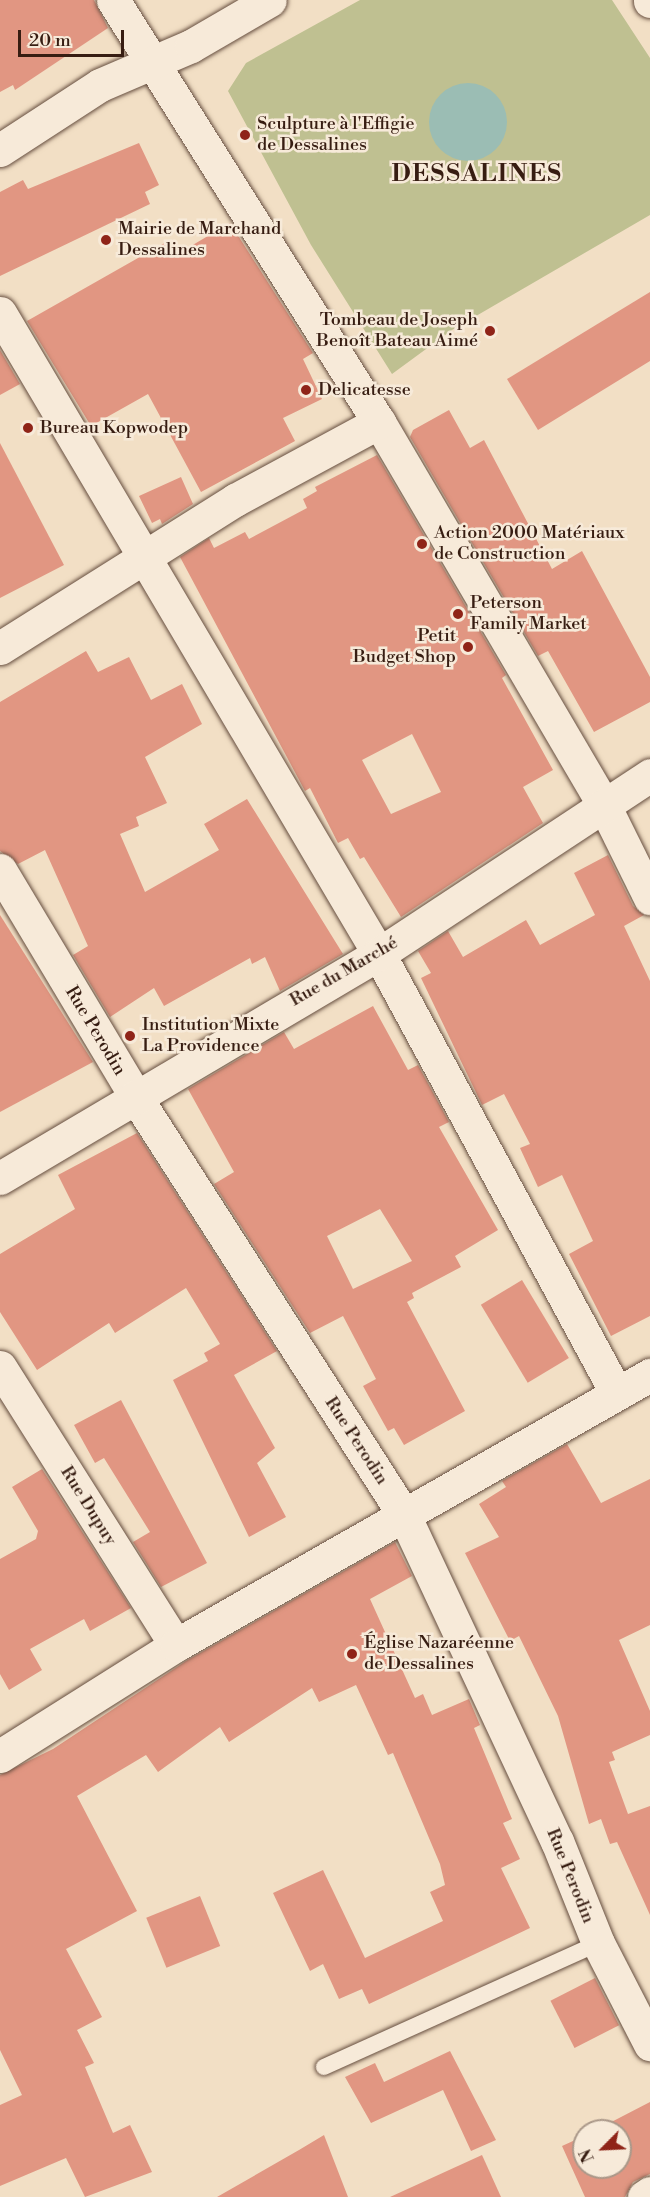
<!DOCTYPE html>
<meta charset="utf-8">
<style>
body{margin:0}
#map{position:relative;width:650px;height:2197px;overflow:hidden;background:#f2dfc5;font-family:"Libre Bodoni",serif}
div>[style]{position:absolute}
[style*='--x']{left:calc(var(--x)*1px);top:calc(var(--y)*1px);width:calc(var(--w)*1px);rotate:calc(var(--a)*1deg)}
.green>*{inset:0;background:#bfc091}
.water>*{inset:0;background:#9bbdb4}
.round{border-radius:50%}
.building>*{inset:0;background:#e19682;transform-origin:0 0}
.roads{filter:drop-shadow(0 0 2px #664e3f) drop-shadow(0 0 2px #664e3f)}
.lane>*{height:16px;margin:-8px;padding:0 8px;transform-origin:8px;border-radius:8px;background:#f7ead9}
.street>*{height:33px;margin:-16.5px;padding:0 16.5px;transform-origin:16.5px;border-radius:16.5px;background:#f7ead9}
.secondary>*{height:33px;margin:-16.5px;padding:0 16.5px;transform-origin:16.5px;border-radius:16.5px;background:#f7ead9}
.dots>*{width:16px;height:16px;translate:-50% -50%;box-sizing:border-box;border:3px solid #f7ead9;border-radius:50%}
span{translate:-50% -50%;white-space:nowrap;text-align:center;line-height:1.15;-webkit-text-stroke:5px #f7ead9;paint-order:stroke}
.poi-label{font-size:18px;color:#371d12}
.left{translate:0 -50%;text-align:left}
.right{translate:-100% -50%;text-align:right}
.street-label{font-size:18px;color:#371d12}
.district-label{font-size:24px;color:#371d12;font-weight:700;letter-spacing:1.5px}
.north{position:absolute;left:572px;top:2119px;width:60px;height:60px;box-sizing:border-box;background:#f7ead9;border:2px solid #aa9889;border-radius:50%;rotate:246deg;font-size:16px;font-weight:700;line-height:24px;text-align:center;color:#371d12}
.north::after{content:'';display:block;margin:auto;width:21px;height:27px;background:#8f2418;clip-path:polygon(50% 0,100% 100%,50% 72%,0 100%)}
.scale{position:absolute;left:18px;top:30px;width:106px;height:27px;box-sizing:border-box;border:3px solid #371d12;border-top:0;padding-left:8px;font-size:18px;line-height:21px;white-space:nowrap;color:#371d12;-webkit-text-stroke:4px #f7ead9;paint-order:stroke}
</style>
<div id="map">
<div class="green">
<div style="clip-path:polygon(360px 0,612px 0,650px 58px,650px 215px,452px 330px,392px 374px,311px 245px,228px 91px,246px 63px)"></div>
</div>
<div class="water">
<div class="round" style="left:429px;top:83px;width:78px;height:78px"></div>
</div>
<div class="building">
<div style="clip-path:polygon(0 0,94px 0,108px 28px,15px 90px,13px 85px,0 92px)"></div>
<div style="clip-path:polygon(139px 143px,159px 185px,145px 192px,150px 204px,0 276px,0 192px,23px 180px,28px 189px)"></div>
<div style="clip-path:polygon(230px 223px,313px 353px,303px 359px,322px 399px,283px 418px,295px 441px,201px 492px,148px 394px,91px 426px,27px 321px,168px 241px,174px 256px)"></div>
<div style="clip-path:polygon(650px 292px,650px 361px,538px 430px,507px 379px)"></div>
<div style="clip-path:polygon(0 350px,20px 384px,0 395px)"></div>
<div style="clip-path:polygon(449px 410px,470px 448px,484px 440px,552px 569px,582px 551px,650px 677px,650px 702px,594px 732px,548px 651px,538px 656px,410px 437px,413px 430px)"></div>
<div style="clip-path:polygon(0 443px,64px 565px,0 598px)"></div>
<div style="clip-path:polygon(evenodd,377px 455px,506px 675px,502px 678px,553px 770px,523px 787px,543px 823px,401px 917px,364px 857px,360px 859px,348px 838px,338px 843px,310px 788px,305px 791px,180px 557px,209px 538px,214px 548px,245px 532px,249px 539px,307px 508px,303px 499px,317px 491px,315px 487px,377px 455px,412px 734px,441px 792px,391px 814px,362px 760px,412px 734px)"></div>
<div style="clip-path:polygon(181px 477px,193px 504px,162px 524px,160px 519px,152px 523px,139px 496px)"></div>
<div style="clip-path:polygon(86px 651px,98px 672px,129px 657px,151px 700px,182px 684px,202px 724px,145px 757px,167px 803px,136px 817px,139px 826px,120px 834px,145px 892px,219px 850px,204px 824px,247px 799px,343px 954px,280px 991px,265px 957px,252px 964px,250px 958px,164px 1006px,154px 988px,110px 1017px,73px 955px,88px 946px,45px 850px,18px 864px,0 851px,0 702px)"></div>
<div style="clip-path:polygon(608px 855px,633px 906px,644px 915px,624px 926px,650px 981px,650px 1316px,611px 1336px,569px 1254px,593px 1241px,562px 1175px,538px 1187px,520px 1148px,530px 1144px,504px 1094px,482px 1105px,421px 978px,431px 973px,418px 951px,448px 931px,463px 957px,526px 920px,540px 945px,595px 915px,574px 873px)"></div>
<div style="clip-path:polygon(0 915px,93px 1062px,0 1112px)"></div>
<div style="clip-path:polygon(evenodd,373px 1006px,408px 1070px,418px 1065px,449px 1122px,439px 1127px,498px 1230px,455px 1256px,461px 1267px,412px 1293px,414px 1298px,407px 1302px,465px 1411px,404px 1445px,394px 1428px,388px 1431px,363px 1386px,376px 1379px,343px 1316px,310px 1333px,214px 1184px,234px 1172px,188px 1089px,284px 1032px,294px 1049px,373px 1006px,380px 1209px,412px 1261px,353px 1289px,327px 1236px,380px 1209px)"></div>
<div style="clip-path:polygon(137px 1133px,277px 1351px,234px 1375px,275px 1448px,257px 1463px,286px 1517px,249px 1537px,173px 1380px,208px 1361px,204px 1353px,220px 1344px,186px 1288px,115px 1333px,109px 1323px,37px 1370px,0 1312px,0 1254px,75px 1209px,58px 1175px)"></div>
<div style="left:522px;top:1280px;width:91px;height:48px;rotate:59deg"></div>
<div style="clip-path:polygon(121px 1400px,207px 1563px,161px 1587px,133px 1542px,150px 1532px,104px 1458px,95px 1463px,74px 1425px)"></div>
<div style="clip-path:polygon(567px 1444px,601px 1503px,650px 1479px,650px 1625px,619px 1640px,650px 1711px,650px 1735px,612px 1752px,615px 1760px,609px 1762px,628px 1814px,650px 1806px,650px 1915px,617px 1842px,610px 1844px,601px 1819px,589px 1824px,558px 1716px,519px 1636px,510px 1641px,465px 1553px,499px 1537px,479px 1504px,506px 1487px,502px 1481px)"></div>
<div style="clip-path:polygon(42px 1469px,131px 1608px,90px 1631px,84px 1619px,30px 1649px,42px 1670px,9px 1690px,0 1674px,0 1559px,36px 1539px,38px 1531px,12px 1487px)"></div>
<div style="clip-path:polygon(395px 1542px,412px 1576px,370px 1599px,415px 1698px,423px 1694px,432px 1715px,469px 1699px,480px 1725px,474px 1728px,512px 1819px,503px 1823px,520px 1859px,501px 1868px,530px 1928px,369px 2004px,362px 1989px,339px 1999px,323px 1964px,310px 1971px,273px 1893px,323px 1870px,365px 1958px,443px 1921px,430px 1892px,445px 1885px,440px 1864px,393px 1753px,388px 1755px,356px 1685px,319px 1702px,312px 1688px,229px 1742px,220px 1727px,158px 1772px,146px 1755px,77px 1796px,137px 1911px,66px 1949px,102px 2017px,77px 2030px,94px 2063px,85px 2067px,113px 2133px,130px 2125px,152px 2172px,85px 2197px,66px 2158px,0 2186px,0 2105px,22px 2095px,0 2050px,0 1775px,53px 1749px,186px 1661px)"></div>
<div style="left:200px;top:1896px;width:54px;height:58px;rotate:68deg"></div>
<div style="left:595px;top:1978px;width:53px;height:50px;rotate:63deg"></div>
<div style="clip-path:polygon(450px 2051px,496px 2140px,471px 2151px,443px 2090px,371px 2123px,345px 2077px,375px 2063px,384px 2082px)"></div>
<div style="clip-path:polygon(650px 2102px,650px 2174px,633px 2182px,625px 2197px,585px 2197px,562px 2146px,584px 2136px,584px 2167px,620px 2167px,620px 2131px,594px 2131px)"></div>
<div style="clip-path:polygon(324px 2135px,348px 2197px,217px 2197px,299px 2150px)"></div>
<div style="clip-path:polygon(482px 2155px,501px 2197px,390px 2197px)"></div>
</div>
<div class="roads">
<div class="lane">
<div style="--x:324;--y:2067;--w:301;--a:-24.3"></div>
</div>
<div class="street">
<div style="--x:113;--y:0;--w:499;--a:57.8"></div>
<div style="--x:379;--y:422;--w:444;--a:59.6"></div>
<div style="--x:604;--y:805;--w:104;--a:63.7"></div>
<div style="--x:0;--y:313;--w:745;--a:59.41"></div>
<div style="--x:379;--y:954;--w:500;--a:61.59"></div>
<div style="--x:0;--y:648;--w:278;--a:-32.2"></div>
<div style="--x:235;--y:500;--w:164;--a:-28.4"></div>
<div style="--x:0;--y:870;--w:263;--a:59.1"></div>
<div style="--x:135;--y:1096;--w:498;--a:57.3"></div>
<div style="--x:404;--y:1515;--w:360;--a:64.9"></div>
<div style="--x:557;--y:1841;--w:110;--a:68.1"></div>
<div style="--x:598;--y:1943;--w:114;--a:62.8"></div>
<div style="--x:0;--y:1178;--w:440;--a:-30.6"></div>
<div style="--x:379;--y:954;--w:325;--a:-33.4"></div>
<div style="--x:0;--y:1367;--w:329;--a:57.7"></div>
<div style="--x:0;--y:1756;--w:208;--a:-32.2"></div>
<div style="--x:176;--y:1645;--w:546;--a:-29.67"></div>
<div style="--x:644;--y:2197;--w:7;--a:-34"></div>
</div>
<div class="secondary">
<div style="--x:650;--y:0;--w:1;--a:90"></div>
<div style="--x:0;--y:150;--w:119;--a:-33"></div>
<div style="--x:100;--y:85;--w:99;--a:-23.2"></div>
<div style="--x:191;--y:46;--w:91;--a:-30.2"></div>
</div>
</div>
<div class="dots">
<div style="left:245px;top:135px;background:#8f2418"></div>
<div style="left:106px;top:240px;background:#8f2418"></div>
<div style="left:490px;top:331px;background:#8f2418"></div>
<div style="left:306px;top:390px;background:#8f2418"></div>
<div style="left:28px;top:428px;background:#8f2418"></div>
<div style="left:422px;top:544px;background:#8f2418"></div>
<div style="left:458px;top:614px;background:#8f2418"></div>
<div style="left:468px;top:647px;background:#8f2418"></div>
<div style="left:130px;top:1036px;background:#8f2418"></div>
<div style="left:352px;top:1654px;background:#8f2418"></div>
</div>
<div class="poi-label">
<span class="left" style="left:257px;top:135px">Sculpture à l'Effigie<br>de Dessalines</span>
<span class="left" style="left:118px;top:240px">Mairie de Marchand<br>Dessalines</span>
<span class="right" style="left:478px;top:331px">Tombeau de Joseph<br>Benoît Bateau Aimé</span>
<span class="left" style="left:318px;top:390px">Delicatesse</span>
<span class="left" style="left:40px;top:428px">Bureau Kopwodep</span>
<span class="left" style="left:434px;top:544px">Action 2000 Matériaux<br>de Construction</span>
<span class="left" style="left:470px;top:614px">Peterson<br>Family Market</span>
<span class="right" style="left:456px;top:647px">Petit<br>Budget Shop</span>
<span class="left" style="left:142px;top:1036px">Institution Mixte<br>La Providence</span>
<span class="left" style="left:364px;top:1654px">Église Nazaréenne<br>de Dessalines</span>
</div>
<div class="street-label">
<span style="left:344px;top:972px;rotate:-30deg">Rue du Marché</span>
<span style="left:95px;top:1031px;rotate:59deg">Rue Perodin</span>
<span style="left:356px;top:1441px;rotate:57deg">Rue Perodin</span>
<span style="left:88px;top:1506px;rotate:58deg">Rue Dupuy</span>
<span style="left:570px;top:1876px;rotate:68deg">Rue Perodin</span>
</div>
<div class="district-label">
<span style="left:477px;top:175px">DESSALINES</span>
</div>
<div class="north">N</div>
<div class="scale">20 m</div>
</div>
